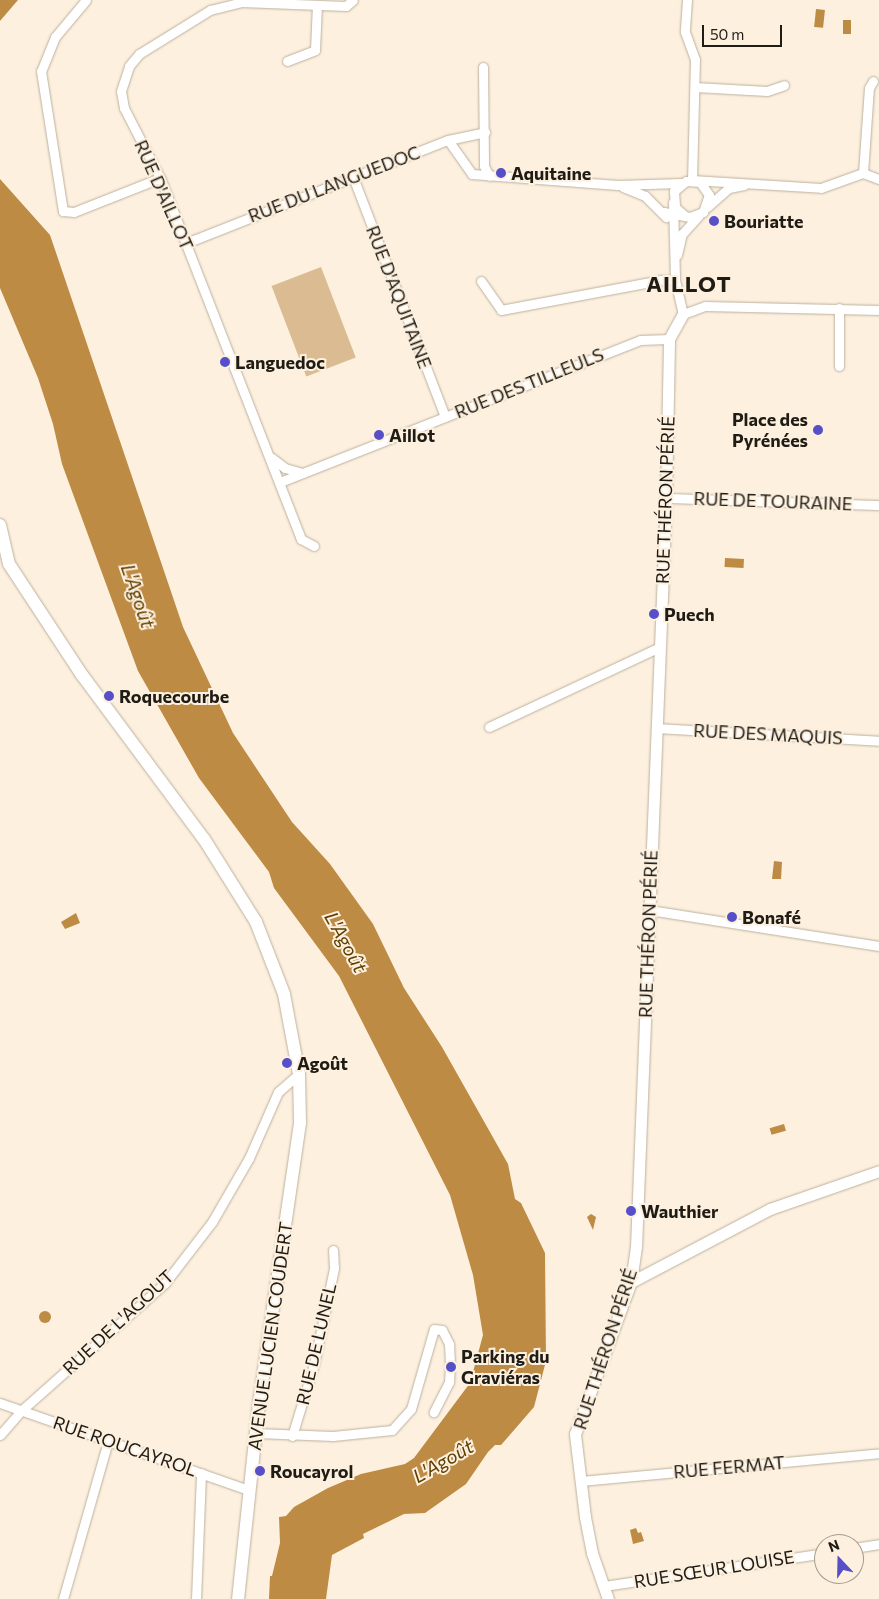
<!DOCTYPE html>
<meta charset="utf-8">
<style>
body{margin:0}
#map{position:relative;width:879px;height:1599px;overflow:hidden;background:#fdf0de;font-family:Commissioner,sans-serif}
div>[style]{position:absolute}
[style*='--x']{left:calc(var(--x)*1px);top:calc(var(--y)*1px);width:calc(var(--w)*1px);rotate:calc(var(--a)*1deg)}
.green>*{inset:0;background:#dbbc92;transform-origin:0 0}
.water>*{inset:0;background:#bd8b43;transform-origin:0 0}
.round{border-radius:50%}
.roads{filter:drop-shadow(0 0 1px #bcb09f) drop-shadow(0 0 1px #bcb09f)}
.minor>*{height:9px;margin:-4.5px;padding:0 4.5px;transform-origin:4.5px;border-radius:4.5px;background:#fff}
.tertiary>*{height:11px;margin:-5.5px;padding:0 5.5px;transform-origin:5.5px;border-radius:5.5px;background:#fff}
.secondary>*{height:12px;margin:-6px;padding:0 6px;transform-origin:6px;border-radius:6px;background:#fff}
.dots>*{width:14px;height:14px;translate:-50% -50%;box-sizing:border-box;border:2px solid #fdf0de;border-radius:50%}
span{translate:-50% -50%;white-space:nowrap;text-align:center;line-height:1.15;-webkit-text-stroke:4px #fdf0de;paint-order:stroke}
.poi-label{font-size:18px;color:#1f1b15;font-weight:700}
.left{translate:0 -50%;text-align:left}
.right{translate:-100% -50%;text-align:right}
.street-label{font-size:18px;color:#1f1b15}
.water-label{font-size:19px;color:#5e3d00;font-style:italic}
.district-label{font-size:22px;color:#1f1b15;font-weight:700;letter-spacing:1px}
.north{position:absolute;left:814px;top:1534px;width:50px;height:50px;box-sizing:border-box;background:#fdf0de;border:1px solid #a49b8e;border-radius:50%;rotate:339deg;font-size:14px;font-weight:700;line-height:20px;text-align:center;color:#1f1b15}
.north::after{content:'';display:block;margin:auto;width:18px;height:22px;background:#574fc7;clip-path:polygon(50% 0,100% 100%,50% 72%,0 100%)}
.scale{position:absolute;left:702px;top:25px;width:80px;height:22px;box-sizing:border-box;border:2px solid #1f1b15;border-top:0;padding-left:6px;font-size:15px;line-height:18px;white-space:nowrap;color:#1f1b15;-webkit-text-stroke:4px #fdf0de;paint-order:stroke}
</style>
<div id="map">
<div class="green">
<div style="left:321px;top:267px;width:97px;height:53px;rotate:69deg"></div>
</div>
<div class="water">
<div style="clip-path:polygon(0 0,18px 0,0 21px)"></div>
<div style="left:816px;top:9px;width:9px;height:18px;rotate:6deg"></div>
<div style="left:843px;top:20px;width:8px;height:14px"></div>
<div style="clip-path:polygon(0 179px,50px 235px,183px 627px,233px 733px,292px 822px,330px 864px,373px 924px,404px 988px,442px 1047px,508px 1164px,515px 1199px,521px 1203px,545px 1253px,546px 1361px,534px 1407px,501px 1445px,495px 1445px,488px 1452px,466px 1484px,425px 1513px,404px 1514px,363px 1534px,364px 1538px,332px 1555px,326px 1599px,269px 1599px,270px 1576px,272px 1576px,280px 1543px,279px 1517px,286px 1516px,294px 1507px,328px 1488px,361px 1474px,405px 1464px,414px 1458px,470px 1383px,483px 1335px,473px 1275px,450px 1195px,339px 976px,274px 888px,269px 872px,199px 778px,138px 671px,62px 464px,53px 424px,38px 378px,0 288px)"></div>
<div style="left:725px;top:558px;width:19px;height:9px;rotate:3deg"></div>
<div style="clip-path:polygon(774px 861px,782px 862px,781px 879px,772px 879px)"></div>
<div style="clip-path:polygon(76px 913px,80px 923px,65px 929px,61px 922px)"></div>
<div style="left:784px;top:1124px;width:7px;height:15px;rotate:74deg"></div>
<div style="clip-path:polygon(591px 1214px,596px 1217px,593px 1230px,587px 1217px)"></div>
<div class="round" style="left:39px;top:1311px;width:12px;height:12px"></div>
<div style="clip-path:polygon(636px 1528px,638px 1533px,641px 1532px,644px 1541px,633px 1544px,630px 1530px)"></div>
</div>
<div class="roads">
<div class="minor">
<div style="--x:86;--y:0;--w:48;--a:130"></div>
<div style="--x:55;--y:37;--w:37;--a:112"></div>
<div style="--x:41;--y:71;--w:142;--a:81.1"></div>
<div style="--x:63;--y:211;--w:11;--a:5"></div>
<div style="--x:74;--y:212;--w:92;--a:-21.6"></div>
<div style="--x:687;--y:0;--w:32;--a:94"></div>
<div style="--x:685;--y:32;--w:29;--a:70"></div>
<div style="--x:695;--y:59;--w:121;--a:91.4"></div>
<div style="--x:692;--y:180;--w:129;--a:3.5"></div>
<div style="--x:821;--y:188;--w:45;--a:-19.7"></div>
<div style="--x:863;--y:173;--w:17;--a:21"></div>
<div style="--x:287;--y:61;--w:30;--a:-21"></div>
<div style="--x:315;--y:50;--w:45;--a:-87.5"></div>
<div style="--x:483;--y:67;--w:99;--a:89.4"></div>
<div style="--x:484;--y:166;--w:11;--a:63"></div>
<div style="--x:695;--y:87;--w:72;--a:3.2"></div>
<div style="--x:767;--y:91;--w:18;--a:-19"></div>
<div style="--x:448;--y:140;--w:42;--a:54.8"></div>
<div style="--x:472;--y:174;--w:146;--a:4.3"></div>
<div style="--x:618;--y:185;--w:63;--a:-1.8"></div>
<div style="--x:863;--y:173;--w:85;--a:-86"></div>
<div style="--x:869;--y:88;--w:8;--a:-60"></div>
<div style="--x:353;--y:177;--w:257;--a:69"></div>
<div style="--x:623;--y:187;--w:24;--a:22"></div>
<div style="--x:645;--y:196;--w:30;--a:45"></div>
<div style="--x:673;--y:202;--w:78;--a:88.5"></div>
<div style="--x:675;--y:280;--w:35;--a:77"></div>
<div style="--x:683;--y:314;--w:23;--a:-20"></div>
<div style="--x:705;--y:306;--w:174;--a:1.3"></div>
<div style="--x:707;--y:207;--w:29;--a:-41"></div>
<div style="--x:729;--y:188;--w:15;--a:-11"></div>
<div style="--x:664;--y:212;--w:26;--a:11"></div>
<div style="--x:690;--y:217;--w:14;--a:-21"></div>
<div style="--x:703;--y:212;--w:18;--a:-71"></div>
<div style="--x:709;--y:195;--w:16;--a:-125"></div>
<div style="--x:700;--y:182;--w:14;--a:-176"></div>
<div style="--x:686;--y:181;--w:16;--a:140"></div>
<div style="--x:674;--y:191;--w:16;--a:86"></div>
<div style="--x:675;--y:207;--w:12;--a:42"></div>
<div style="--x:186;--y:243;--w:282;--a:-21.5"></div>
<div style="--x:448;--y:140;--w:38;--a:-12"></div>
<div style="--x:677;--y:255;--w:22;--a:-77"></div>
<div style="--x:682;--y:234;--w:25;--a:-48"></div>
<div style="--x:481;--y:281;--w:35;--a:55"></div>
<div style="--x:501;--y:310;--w:163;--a:-10.6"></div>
<div style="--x:661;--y:280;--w:14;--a:0"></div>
<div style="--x:839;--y:366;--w:58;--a:-90"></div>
<div style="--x:272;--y:458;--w:16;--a:38"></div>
<div style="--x:285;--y:468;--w:18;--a:16"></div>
<div style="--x:280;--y:482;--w:387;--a:-21.5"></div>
<div style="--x:640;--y:340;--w:29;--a:-2"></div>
<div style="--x:666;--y:498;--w:213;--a:1.9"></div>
<div style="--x:314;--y:546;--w:15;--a:-152"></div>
<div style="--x:301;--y:539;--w:388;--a:-111.3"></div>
<div style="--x:160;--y:178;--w:79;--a:-117.2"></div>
<div style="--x:124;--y:108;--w:17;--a:-100"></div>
<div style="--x:121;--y:91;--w:26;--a:-72"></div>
<div style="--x:129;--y:66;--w:16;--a:-50"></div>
<div style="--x:139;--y:54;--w:84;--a:-31.8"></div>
<div style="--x:210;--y:10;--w:32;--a:-14"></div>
<div style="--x:241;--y:2;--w:105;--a:2.2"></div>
<div style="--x:346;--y:6;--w:9;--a:-41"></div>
<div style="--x:489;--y:727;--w:187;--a:-25.1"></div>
<div style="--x:656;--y:728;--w:223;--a:3.3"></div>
<div style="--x:649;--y:910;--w:233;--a:8.9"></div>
<div style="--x:0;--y:1403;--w:264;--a:19.3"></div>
<div style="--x:256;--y:1433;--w:77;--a:2.2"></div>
<div style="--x:333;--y:1436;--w:59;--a:-5.8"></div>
<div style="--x:392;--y:1430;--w:28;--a:-48"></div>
<div style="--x:411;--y:1409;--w:83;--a:-74"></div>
<div style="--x:434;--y:1329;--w:8;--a:7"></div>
<div style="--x:442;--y:1330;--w:16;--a:63"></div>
<div style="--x:449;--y:1344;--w:20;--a:87"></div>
<div style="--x:450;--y:1364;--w:18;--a:93"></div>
<div style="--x:449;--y:1382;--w:34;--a:117"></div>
<div style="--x:0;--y:1435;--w:33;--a:-49"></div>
<div style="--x:22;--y:1410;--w:191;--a:-41.6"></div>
<div style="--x:165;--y:1283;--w:77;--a:-52.4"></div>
<div style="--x:212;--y:1222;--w:74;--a:-60"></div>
<div style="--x:249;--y:1158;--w:72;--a:-66.3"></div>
<div style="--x:278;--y:1092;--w:28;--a:-41"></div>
<div style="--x:292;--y:1436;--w:75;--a:-73"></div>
<div style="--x:314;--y:1364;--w:98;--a:-78.2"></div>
<div style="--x:334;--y:1268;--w:18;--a:-93"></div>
<div style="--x:580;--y:1481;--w:300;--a:-5.3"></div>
<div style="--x:854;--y:1548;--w:25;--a:-9"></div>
<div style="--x:604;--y:1586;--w:222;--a:-8.5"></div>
<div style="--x:63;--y:1599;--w:164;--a:-74.1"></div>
<div style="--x:196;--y:1599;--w:126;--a:-87.7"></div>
</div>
<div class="tertiary">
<div style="--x:631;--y:1282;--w:157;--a:-27.7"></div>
<div style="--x:770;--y:1209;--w:115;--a:-19.2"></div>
<div style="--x:608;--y:1599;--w:49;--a:-109.2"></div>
<div style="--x:592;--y:1553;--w:37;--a:-101"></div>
<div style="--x:585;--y:1517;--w:84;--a:-96.9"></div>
<div style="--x:575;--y:1434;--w:162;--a:-69.8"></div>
<div style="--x:631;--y:1282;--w:35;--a:-82"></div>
<div style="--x:636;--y:1247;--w:750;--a:-87.71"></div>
<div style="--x:666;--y:498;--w:159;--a:-88.9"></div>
<div style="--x:669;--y:339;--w:29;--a:-61"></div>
</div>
<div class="secondary">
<div style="--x:0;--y:525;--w:40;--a:77"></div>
<div style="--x:9;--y:564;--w:133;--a:56.7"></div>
<div style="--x:82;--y:675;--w:204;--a:53.4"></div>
<div style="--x:204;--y:839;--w:98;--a:57.9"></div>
<div style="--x:256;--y:922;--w:77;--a:68.7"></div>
<div style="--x:284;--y:994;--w:81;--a:79.4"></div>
<div style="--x:299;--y:1074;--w:49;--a:88.8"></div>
<div style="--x:300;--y:1123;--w:283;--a:98.3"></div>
<div style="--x:259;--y:1403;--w:197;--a:96.1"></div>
</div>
</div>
<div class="dots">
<div style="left:501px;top:173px;background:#574fc7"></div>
<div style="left:714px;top:221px;background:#574fc7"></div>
<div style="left:225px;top:362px;background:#574fc7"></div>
<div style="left:818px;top:430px;background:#574fc7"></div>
<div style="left:379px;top:435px;background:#574fc7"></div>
<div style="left:654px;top:614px;background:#574fc7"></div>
<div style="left:109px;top:696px;background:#574fc7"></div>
<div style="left:732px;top:917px;background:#574fc7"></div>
<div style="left:287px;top:1063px;background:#574fc7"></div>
<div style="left:631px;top:1211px;background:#574fc7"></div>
<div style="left:451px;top:1367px;background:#574fc7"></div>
<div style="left:260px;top:1471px;background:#574fc7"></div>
</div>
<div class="poi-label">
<span class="left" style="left:511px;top:173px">Aquitaine</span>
<span class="left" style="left:724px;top:221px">Bouriatte</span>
<span class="left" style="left:235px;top:362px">Languedoc</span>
<span class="right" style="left:808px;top:430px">Place des<br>Pyrénées</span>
<span class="left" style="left:389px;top:435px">Aillot</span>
<span class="left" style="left:664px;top:614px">Puech</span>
<span class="left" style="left:119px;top:696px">Roquecourbe</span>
<span class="left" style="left:742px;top:917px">Bonafé</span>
<span class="left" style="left:297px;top:1063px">Agoût</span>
<span class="left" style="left:641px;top:1211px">Wauthier</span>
<span class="left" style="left:461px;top:1367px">Parking du<br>Graviéras</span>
<span class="left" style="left:270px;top:1471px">Roucayrol</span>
</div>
<div class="street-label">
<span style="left:334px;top:184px;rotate:-21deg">RUE DU LANGUEDOC</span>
<span style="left:164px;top:195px;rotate:66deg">RUE D'AILLOT</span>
<span style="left:399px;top:297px;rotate:69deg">RUE D'AQUITAINE</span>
<span style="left:529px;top:383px;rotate:-22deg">RUE DES TILLEULS</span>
<span style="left:665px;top:500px;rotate:-88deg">RUE THÉRON PÉRIÉ</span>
<span style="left:773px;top:501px;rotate:2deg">RUE DE TOURAINE</span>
<span style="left:768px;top:734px;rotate:3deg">RUE DES MAQUIS</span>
<span style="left:648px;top:934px;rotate:-88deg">RUE THÉRON PÉRIÉ</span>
<span style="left:118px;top:1322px;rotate:-43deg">RUE DE L'AGOUT</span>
<span style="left:270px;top:1336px;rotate:-82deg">AVENUE LUCIEN COUDERT</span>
<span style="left:316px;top:1344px;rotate:-77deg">RUE DE LUNEL</span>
<span style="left:605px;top:1349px;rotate:-72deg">RUE THÉRON PÉRIÉ</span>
<span style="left:125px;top:1446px;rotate:19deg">RUE ROUCAYROL</span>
<span style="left:729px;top:1467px;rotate:-5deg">RUE FERMAT</span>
<span style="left:714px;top:1569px;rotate:-9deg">RUE SŒUR LOUISE</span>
</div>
<div class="water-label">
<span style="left:138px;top:596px;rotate:71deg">L'Agoût</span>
<span style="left:346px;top:942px;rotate:61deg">L'Agoût</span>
<span style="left:443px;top:1461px;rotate:-30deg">L'Agoût</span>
</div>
<div class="district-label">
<span style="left:689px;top:284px">AILLOT</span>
</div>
<div class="north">N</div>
<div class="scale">50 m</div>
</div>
